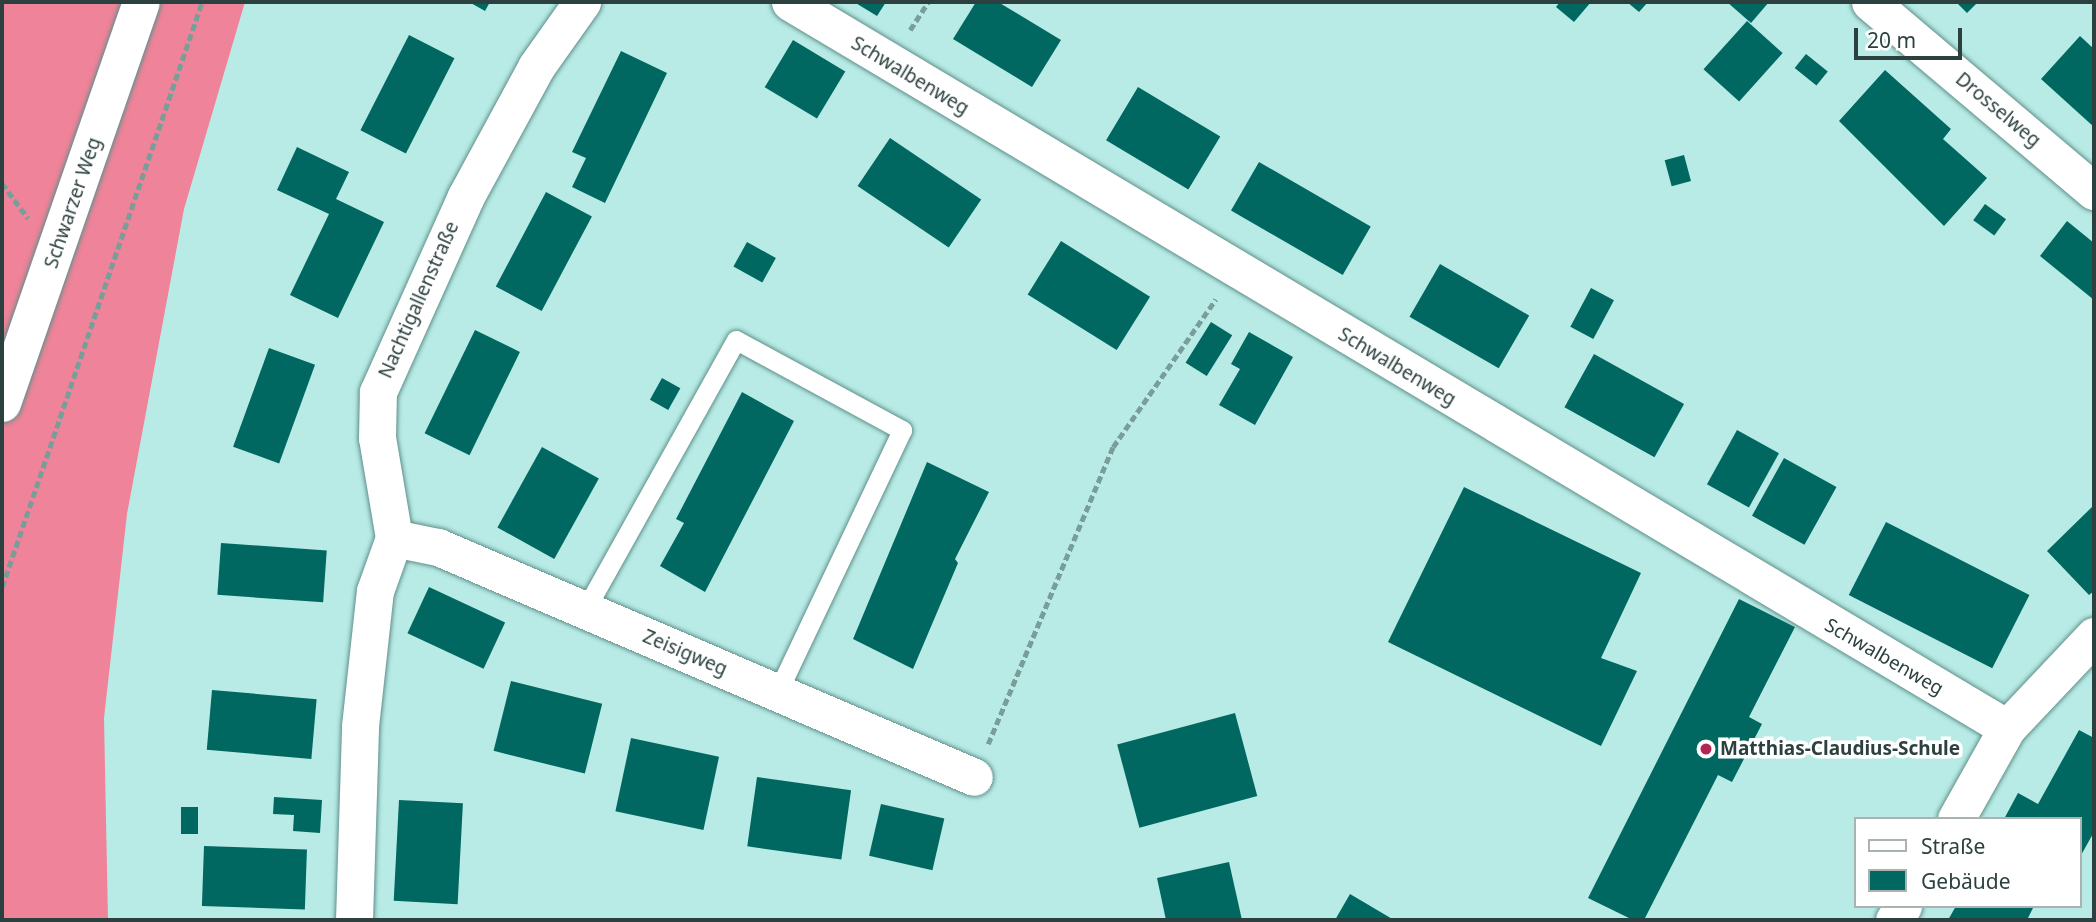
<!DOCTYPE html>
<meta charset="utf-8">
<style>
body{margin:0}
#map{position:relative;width:2096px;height:922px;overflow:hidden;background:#b8ebe5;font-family:"Noto Sans",sans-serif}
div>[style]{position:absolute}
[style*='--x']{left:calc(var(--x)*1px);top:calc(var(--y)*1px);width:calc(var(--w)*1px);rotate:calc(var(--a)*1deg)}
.forest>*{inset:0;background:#ef8399}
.building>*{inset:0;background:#016761;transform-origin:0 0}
.path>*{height:4.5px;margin-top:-2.25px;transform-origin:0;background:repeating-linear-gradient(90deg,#799e9a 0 7px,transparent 0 10.5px)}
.roads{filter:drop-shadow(0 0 2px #5f8f8a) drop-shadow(0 0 2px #5f8f8a)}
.lane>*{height:19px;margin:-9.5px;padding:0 9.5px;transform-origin:9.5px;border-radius:9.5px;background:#fff}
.street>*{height:37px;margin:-18.5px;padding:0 18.5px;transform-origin:18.5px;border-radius:18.5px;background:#fff}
.dots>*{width:19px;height:19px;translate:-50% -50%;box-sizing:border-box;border:4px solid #fff;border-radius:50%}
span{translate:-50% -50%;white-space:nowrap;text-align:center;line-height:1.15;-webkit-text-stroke:7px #fff;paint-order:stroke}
.street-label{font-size:19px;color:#2c413f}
.poi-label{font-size:19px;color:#2c413f;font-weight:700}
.left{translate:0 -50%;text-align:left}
.frame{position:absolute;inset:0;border:4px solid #2c413f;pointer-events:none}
.legend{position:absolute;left:1854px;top:817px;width:228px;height:91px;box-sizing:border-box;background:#fff;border:2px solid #abb3b2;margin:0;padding:9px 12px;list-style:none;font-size:21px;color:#2c413f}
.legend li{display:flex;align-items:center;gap:14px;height:35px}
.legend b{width:35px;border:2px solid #abb3b2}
.scale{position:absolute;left:1854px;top:28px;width:108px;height:32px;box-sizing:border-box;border:4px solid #2c413f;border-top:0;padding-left:9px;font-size:21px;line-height:24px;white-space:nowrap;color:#2c413f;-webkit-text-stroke:5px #fff;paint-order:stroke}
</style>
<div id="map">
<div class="forest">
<div style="clip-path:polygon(2px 2px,245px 2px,184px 209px,127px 514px,104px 718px,108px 920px,2px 920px)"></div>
</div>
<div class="building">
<div style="clip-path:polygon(469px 2px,490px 2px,485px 11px)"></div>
<div style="clip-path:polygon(854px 2px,886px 2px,877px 16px)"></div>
<div style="clip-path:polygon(976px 2px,998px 2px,1061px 40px,1032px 87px,953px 39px)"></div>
<div style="clip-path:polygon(1560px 2px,1591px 2px,1574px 22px,1556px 7px)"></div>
<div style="clip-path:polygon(1627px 2px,1648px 2px,1639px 12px)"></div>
<div style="clip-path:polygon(1727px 2px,1769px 2px,1751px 23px)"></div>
<div style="clip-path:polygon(1956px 2px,1978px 2px,1967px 13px)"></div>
<div style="left:1747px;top:21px;width:48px;height:65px;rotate:42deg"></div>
<div style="left:409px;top:35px;width:51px;height:107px;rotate:27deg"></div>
<div style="clip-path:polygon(2080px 36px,2094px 49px,2094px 127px,2041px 79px)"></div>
<div style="left:793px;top:40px;width:61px;height:55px;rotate:31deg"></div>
<div style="clip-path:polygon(621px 51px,667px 73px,605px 203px,572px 187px,586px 158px,572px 152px)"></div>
<div style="left:1806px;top:54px;width:28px;height:18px;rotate:39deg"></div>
<div style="clip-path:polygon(1885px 70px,1951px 129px,1943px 139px,1987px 178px,1944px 226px,1839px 121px)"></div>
<div style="left:1138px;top:87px;width:96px;height:62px;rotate:31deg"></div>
<div style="left:890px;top:138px;width:110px;height:58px;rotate:34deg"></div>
<div style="clip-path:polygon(297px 147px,349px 172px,336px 199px,384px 222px,338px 318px,290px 295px,329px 214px,277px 190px)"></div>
<div style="left:1684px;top:155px;width:27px;height:20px;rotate:75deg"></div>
<div style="left:1259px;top:162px;width:129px;height:56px;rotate:30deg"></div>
<div style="left:546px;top:192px;width:52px;height:107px;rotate:28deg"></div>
<div style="left:1985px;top:204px;width:26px;height:20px;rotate:36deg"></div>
<div style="clip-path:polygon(2067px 221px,2094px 243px,2094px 300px,2040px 256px)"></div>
<div style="left:1061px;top:241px;width:105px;height:63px;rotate:32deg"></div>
<div style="left:747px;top:242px;width:33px;height:28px;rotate:29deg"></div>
<div style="left:1440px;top:264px;width:103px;height:61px;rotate:30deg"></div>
<div style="left:1591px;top:288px;width:26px;height:44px;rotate:28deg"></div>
<div style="left:1211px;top:322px;width:25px;height:48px;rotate:32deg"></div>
<div style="left:475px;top:330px;width:50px;height:115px;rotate:26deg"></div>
<div style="clip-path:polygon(1249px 332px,1293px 357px,1255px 425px,1219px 405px,1240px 369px,1231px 364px)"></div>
<div style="left:269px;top:348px;width:49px;height:105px;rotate:20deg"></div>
<div style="left:1594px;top:354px;width:103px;height:61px;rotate:29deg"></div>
<div style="left:662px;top:378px;width:21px;height:25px;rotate:29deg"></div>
<div style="clip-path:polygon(742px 392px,794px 421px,705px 592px,660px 566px,684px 523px,676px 519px)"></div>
<div style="left:1737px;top:430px;width:48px;height:62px;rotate:29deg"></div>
<div style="left:542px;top:447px;width:65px;height:92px;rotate:29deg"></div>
<div style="left:1784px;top:458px;width:60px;height:66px;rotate:29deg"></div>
<div style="clip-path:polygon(927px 462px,989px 492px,955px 559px,958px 563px,913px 669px,853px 639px)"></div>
<div style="clip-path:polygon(1464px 487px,1641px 573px,1601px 658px,1637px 671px,1601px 746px,1388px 642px)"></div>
<div style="clip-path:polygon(2094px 505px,2094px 591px,2089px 595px,2047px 551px)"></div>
<div style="left:1886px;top:522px;width:161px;height:82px;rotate:27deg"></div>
<div style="left:221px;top:543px;width:106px;height:52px;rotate:4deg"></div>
<div style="left:429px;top:587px;width:84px;height:51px;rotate:25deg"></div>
<div style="clip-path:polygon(1739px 599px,1795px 627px,1749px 717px,1762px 724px,1732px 782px,1718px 775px,1644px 920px,1633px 920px,1588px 898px)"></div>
<div style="left:511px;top:681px;width:94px;height:72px;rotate:14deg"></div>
<div style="left:212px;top:690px;width:105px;height:60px;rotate:5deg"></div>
<div style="left:1235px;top:713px;width:86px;height:122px;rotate:75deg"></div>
<div style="clip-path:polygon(2079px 730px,2094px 738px,2094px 832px,2080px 857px,2080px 819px,2004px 819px,2018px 793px,2038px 804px)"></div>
<div style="left:631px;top:738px;width:90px;height:75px;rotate:12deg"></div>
<div style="left:757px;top:777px;width:95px;height:70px;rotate:8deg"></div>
<div style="clip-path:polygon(274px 797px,322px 800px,320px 833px,293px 831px,294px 815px,273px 814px)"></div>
<div style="left:399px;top:800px;width:64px;height:101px;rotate:3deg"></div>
<div style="left:881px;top:804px;width:65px;height:53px;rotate:13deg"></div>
<div style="left:181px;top:807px;width:17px;height:27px"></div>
<div style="left:204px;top:846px;width:103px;height:60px;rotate:2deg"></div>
<div style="clip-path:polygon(1229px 862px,1242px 920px,1166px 920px,1157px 878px)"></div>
<div style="clip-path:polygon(1350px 894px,1394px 920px,1335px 920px)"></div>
<div style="clip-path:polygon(1956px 906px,2034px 906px,2027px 920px,1948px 920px)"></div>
</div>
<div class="path">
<div style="--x:910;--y:30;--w:33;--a:-57"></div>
<div style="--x:2;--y:183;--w:44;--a:53.4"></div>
<div style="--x:2;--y:587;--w:618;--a:-71.13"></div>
<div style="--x:988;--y:744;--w:322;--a:-67.2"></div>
<div style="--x:1113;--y:447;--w:180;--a:-55.2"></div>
</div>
<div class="roads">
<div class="lane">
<div style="--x:585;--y:610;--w:309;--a:-60.8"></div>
<div style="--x:736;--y:340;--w:189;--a:28.5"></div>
<div style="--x:902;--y:430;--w:291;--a:115.4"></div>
</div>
<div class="street">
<div style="--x:790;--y:2;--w:1417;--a:30.82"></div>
<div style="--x:1870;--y:2;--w:293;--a:40.2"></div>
<div style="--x:2;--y:403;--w:424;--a:-70.9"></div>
<div style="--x:394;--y:538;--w:45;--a:11.6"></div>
<div style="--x:438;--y:547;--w:583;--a:23.22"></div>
<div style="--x:1956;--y:819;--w:104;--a:-60.7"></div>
<div style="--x:2007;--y:728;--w:127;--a:-46.6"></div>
<div style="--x:354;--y:920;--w:194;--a:-88.2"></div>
<div style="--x:360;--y:726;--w:136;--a:-83.7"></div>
<div style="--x:375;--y:591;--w:56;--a:-70.3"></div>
<div style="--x:394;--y:538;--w:101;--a:-99.6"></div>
<div style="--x:377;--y:438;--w:46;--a:-88.8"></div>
<div style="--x:378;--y:392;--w:213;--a:-65.8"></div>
<div style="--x:465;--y:198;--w:149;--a:-61.5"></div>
<div style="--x:536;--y:67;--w:80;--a:-54.7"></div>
<div style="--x:1894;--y:920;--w:17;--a:-57"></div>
</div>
</div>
<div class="dots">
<div style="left:1706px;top:749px;background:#b52553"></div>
</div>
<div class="street-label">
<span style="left:910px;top:76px;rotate:31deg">Schwalbenweg</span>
<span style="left:1998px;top:110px;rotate:40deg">Drosselweg</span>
<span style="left:73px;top:203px;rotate:-71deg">Schwarzer Weg</span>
<span style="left:419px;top:300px;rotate:-66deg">Nachtigallenstraße</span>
<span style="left:1397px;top:367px;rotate:31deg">Schwalbenweg</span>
<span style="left:685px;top:653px;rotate:23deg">Zeisigweg</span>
<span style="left:1884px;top:657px;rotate:30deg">Schwalbenweg</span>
</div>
<div class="poi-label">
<span class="left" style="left:1720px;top:749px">Matthias-Claudius-Schule</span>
</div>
<div class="frame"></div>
<ul class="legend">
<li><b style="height:9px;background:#fff"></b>Straße</li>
<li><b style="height:19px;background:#016761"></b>Gebäude</li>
</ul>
<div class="scale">20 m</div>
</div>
